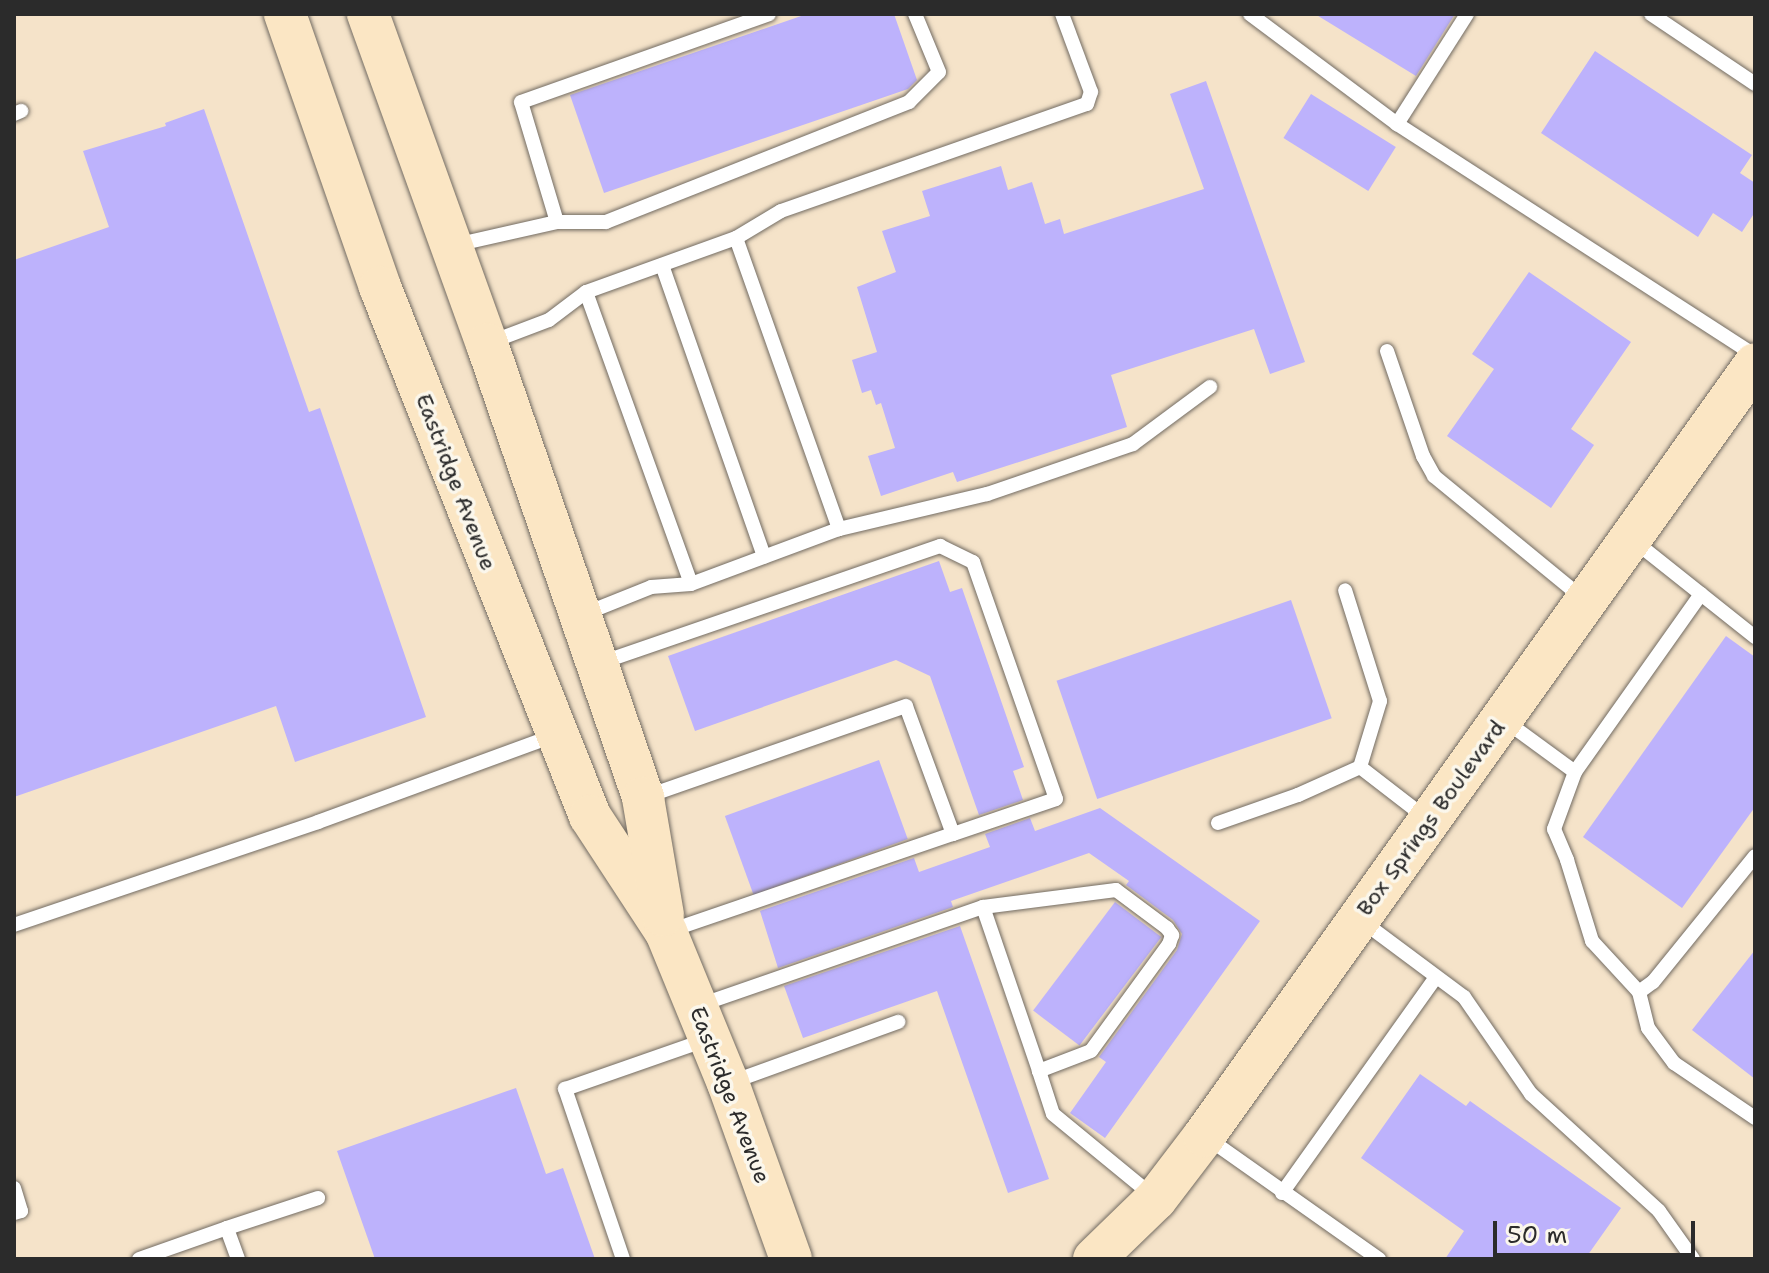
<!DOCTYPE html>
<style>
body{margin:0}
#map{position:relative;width:1769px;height:1273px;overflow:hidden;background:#f5e3c9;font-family:"Shantell Sans",sans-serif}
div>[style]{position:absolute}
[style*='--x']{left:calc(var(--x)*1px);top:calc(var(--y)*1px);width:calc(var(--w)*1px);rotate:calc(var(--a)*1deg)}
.building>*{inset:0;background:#bdb2fc;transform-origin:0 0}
.roads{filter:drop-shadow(0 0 2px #726b62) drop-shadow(0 0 2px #726b62)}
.lane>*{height:14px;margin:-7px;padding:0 7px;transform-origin:7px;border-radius:7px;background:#fff}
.secondary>*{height:42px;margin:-21px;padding:0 21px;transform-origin:21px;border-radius:21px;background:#fbe6c4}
span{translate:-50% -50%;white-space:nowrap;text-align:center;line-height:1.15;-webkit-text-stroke:7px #fbf7ec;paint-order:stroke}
.street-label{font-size:22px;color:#2b2b2b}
.frame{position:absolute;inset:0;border:16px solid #2b2b2b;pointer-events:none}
.scale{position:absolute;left:1493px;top:1221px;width:202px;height:36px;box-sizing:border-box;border:4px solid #2b2b2b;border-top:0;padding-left:10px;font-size:24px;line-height:28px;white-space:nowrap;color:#2b2b2b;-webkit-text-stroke:6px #fbf7ec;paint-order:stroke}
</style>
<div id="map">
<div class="building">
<div style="clip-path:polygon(807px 14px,894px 14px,917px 80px,908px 89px,604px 193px,570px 95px)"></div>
<div style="clip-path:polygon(1315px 14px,1455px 14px,1416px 76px)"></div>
<div style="clip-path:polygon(1595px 51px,1752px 155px,1740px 173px,1755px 183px,1755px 212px,1742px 232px,1713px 213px,1698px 237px,1541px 133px)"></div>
<div style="clip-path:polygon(1206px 81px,1305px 362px,1270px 374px,1254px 329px,1111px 375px,1127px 427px,957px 482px,953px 472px,881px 496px,868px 456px,895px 448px,881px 403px,876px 405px,871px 390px,862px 393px,852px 360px,877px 352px,857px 287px,896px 272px,882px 231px,930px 216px,922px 191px,1001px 166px,1008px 190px,1032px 182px,1045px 224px,1060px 219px,1064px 234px,1204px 189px,1170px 94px)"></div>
<div style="left:1311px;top:94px;width:100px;height:52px;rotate:32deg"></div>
<div style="clip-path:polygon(204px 109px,309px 412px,320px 408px,426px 717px,295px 762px,276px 706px,14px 797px,14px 260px,109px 227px,83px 151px,166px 126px,165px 123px)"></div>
<div style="clip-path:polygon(1529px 272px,1631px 342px,1571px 429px,1594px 445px,1551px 508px,1447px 436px,1494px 369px,1472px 354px)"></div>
<div style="clip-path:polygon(939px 561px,950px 592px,962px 588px,1024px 767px,1013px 771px,1023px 800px,979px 815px,930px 676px,896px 660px,695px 731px,668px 656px)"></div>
<div style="left:1291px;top:600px;width:125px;height:248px;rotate:71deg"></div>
<div style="clip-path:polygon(1726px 636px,1755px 657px,1755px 807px,1682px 908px,1583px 837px)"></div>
<div style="left:879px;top:760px;width:84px;height:164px;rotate:70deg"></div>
<div style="clip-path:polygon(1100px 808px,1260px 921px,1105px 1138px,1070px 1113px,1106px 1062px,1099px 1057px,1177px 950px,1182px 934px,1173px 920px,1126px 885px,1129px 881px,1089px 853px,951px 901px,953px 907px,778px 968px,760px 911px,914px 858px,919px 872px,990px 847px,985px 834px,1030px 818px,1035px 831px)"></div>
<div style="left:1115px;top:902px;width:58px;height:136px;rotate:37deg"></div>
<div style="clip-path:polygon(960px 926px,1049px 1179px,1008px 1193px,937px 991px,803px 1038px,784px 986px)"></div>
<div style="clip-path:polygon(1755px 950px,1755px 1079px,1692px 1030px)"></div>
<div style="clip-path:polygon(1420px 1074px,1466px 1106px,1470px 1101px,1621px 1208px,1585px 1259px,1445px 1259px,1464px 1231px,1361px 1158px)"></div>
<div style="clip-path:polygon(516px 1088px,546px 1174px,563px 1168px,595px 1259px,375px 1259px,337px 1151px)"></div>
</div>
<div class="roads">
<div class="lane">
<div style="--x:1250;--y:14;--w:184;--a:36.8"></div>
<div style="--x:1397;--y:124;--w:427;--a:32.9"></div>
<div style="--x:1651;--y:14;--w:125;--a:33.9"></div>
<div style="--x:14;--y:114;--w:8;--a:-23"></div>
<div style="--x:1397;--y:124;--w:130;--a:-57.5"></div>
<div style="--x:557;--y:222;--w:125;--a:-106.7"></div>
<div style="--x:521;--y:102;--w:263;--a:-19.5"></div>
<div style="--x:736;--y:238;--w:309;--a:70.5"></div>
<div style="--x:455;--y:245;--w:105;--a:-12.7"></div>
<div style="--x:557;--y:222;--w:49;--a:0"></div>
<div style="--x:606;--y:222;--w:326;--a:-21.6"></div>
<div style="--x:909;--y:102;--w:42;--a:-45"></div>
<div style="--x:939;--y:72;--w:63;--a:-112.5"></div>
<div style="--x:662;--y:265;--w:309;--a:70.7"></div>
<div style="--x:586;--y:292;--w:310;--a:70.2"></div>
<div style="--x:491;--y:342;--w:62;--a:-20.8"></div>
<div style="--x:549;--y:320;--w:46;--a:-37.1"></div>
<div style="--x:586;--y:292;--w:159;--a:-19.8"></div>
<div style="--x:736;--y:238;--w:52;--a:-31"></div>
<div style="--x:781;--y:211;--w:324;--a:-19.3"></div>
<div style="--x:1087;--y:104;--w:13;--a:-72"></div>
<div style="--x:1091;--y:92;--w:83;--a:-110.4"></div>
<div style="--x:1387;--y:351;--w:111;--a:71.1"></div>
<div style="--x:1423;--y:456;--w:23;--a:61"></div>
<div style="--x:1434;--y:476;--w:194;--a:39.4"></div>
<div style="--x:1633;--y:540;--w:156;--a:38.5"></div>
<div style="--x:1701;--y:594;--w:218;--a:125.3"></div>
<div style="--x:1575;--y:772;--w:61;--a:110.2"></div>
<div style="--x:1554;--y:829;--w:34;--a:67"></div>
<div style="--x:1567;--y:860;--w:85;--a:72.8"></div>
<div style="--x:1592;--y:941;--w:69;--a:47.3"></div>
<div style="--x:1639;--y:992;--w:17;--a:-36"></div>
<div style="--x:1653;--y:982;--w:162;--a:-51"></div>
<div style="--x:584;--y:614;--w:72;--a:-21.9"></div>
<div style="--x:651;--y:587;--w:40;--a:-4.3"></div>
<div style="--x:691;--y:584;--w:158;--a:-20.4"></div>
<div style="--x:839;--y:529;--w:152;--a:-13.3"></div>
<div style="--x:987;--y:494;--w:154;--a:-18.9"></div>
<div style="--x:1133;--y:444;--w:96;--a:-36.5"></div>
<div style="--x:600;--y:663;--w:360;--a:-19"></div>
<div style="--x:940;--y:546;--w:37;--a:26"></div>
<div style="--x:973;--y:562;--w:251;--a:70.7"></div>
<div style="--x:1056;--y:799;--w:109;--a:161.2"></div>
<div style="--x:953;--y:834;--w:136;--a:-110.2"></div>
<div style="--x:906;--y:706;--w:276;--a:160.8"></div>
<div style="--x:1504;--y:720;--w:88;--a:36.2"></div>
<div style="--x:1360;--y:767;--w:83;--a:37.7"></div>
<div style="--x:1218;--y:823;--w:85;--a:-19.3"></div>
<div style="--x:1298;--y:795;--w:68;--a:-24.3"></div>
<div style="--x:1360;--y:767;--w:69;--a:-73.1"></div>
<div style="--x:1380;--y:701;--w:116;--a:-107.5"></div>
<div style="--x:983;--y:907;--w:173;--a:71.1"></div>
<div style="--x:1362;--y:921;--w:127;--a:36.7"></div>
<div style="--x:1464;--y:997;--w:118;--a:55.4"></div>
<div style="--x:1531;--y:1094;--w:173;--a:42.4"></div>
<div style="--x:1659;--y:1211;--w:59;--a:54.7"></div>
<div style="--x:14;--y:925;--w:321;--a:-18.7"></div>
<div style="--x:318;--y:822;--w:250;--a:-20.1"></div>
<div style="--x:669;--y:931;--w:300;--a:-18.9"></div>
<div style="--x:1639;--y:992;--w:37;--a:76"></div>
<div style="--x:1648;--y:1028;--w:44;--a:53.4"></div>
<div style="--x:1674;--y:1063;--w:98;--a:34.2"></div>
<div style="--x:700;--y:1005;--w:299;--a:-19.1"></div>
<div style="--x:983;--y:907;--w:134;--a:-7.3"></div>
<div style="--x:1116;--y:890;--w:64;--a:36.7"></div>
<div style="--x:1167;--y:928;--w:9;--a:54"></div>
<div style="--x:1172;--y:935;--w:9;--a:108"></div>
<div style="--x:1169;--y:944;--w:132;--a:126.1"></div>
<div style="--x:1091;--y:1051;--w:56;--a:159"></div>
<div style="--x:1039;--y:1071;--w:45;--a:72"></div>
<div style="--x:1053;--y:1114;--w:131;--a:39.4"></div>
<div style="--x:732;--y:1082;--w:177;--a:-19.9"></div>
<div style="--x:1206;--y:1137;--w:212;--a:35.2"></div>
<div style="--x:14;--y:1188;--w:24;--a:73"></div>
<div style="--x:21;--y:1211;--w:7;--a:164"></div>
<div style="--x:1282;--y:1193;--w:265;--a:-54.5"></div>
<div style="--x:139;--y:1259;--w:93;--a:-19.4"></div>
<div style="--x:238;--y:1259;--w:33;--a:-110"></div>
<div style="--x:227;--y:1228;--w:96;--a:-18.2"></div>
<div style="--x:623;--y:1259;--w:180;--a:-108.8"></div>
<div style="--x:565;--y:1089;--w:149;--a:-19.2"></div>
</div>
<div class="secondary">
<div style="--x:285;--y:14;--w:289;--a:70.8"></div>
<div style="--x:380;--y:287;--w:569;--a:68.35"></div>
<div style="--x:590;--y:816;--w:139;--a:56.8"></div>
<div style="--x:666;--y:932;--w:163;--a:67.7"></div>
<div style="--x:728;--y:1083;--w:187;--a:70.3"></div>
<div style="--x:368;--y:14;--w:351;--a:70.2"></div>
<div style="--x:487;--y:344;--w:480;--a:71"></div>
<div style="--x:643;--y:798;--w:119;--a:80.3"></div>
<div style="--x:1094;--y:1259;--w:86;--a:-44.1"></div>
<div style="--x:1156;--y:1199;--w:79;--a:-52.7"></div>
<div style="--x:1204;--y:1136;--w:948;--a:-54.48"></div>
</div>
</div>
<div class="street-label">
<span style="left:456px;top:482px;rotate:69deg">Eastridge Avenue</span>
<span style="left:1431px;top:818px;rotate:-54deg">Box Springs Boulevard</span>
<span style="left:730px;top:1095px;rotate:69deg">Eastridge Avenue</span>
</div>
<div class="frame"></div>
<div class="scale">50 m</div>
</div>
